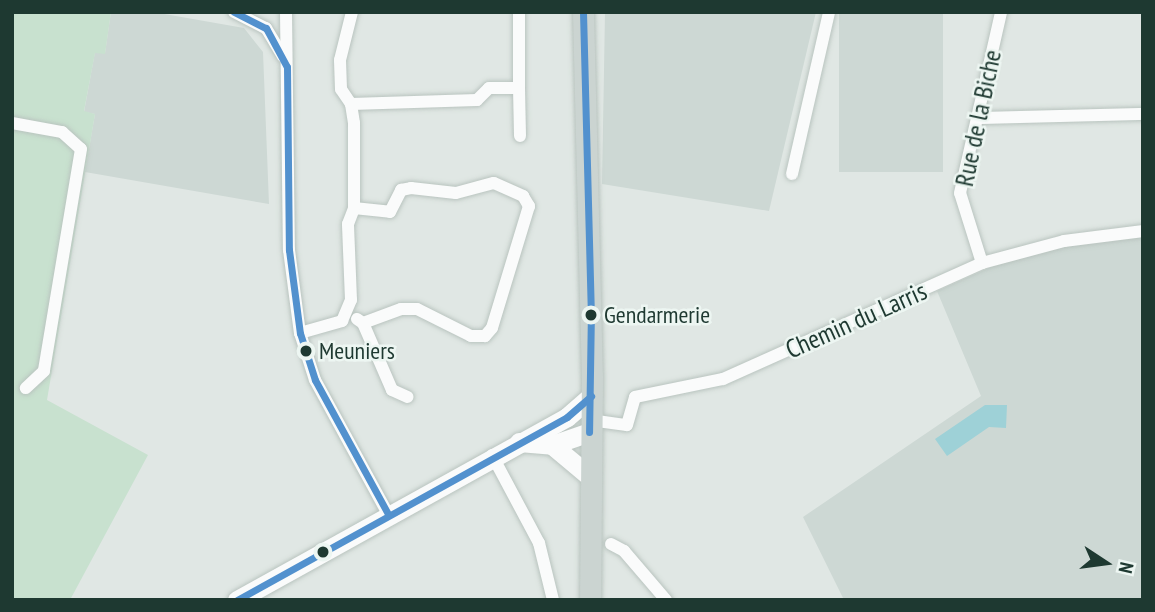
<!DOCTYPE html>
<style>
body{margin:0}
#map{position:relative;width:1155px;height:612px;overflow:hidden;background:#e0e7e4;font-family:"PT Sans Narrow",sans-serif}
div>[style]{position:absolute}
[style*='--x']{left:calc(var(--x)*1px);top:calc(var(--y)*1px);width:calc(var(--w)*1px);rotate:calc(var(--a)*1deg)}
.built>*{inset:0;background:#cdd8d4;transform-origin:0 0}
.green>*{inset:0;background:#c8e1cf}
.water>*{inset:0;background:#9ed1d7}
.roads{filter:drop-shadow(0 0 2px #b9c4bf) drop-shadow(0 0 2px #b9c4bf)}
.street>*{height:12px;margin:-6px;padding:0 6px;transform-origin:6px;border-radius:6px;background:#fafbfb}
.secondary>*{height:19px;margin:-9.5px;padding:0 9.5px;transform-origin:9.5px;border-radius:9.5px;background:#fafbfb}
.primary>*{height:21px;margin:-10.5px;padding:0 10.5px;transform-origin:10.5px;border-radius:10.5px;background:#cbd4d1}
.bus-1>*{height:7px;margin:-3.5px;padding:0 3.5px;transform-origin:3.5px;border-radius:3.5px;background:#5291ce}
.dots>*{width:19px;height:19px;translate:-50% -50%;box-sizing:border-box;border:4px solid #edf6f2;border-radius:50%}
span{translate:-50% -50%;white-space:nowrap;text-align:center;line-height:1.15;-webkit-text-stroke:5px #edf6f2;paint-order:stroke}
.bus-label{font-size:24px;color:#1e3931}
.left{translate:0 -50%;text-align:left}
.street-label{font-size:26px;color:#1e3931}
.frame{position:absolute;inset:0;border:14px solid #1e3931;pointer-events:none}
.north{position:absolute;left:1071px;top:528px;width:70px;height:70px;-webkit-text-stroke:5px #edf6f2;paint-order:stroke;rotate:103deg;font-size:19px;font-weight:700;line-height:28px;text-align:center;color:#1e3931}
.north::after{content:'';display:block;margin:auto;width:24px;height:32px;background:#1e3931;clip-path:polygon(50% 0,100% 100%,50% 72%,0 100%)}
</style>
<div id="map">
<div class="built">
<div style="clip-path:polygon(111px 12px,153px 12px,244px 28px,263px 52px,269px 204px,85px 172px,95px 114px,84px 112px,95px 52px,105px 53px)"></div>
<div style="clip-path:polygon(605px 12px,816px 12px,769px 211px,602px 184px)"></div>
<div style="left:839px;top:12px;width:104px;height:160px"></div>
<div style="clip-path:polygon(1143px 236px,1143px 600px,844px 600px,803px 517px,981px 396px,937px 291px,991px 267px,1072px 245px)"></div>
</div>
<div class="green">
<div style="clip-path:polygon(12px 12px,111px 12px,105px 54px,95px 53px,84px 111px,95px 114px,47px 400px,148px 455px,70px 600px,12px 600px)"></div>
</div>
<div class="water">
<div style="clip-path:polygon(985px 405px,1007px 405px,1006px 428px,989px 427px,947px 456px,935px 439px)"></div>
</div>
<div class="roads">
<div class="street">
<div style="--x:234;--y:12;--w:36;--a:27"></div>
<div style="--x:266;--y:28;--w:33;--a:59"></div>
<div style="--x:286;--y:12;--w:238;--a:89.3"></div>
<div style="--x:289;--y:250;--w:84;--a:82.5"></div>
<div style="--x:300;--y:333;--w:49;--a:72.3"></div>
<div style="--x:315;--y:380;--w:153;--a:61.4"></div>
<div style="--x:519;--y:88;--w:48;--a:88.8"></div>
<div style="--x:351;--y:104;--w:126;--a:-1.8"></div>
<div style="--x:477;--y:100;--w:17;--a:-45"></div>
<div style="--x:489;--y:88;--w:30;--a:0"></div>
<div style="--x:519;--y:88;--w:76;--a:-90"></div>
<div style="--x:977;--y:118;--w:166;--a:-1.4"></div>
<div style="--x:12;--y:123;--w:51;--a:10.2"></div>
<div style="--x:62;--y:132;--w:25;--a:42"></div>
<div style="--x:81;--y:149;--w:225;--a:99.5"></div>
<div style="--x:44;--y:371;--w:25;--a:137"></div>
<div style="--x:792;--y:174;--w:166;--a:-77.1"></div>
<div style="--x:354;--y:208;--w:36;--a:6"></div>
<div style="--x:390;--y:212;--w:25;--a:-63"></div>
<div style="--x:401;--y:190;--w:10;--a:-11"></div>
<div style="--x:411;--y:188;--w:45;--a:6.3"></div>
<div style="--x:456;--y:193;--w:39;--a:-15"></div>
<div style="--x:494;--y:183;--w:32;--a:24"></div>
<div style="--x:523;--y:196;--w:12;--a:59"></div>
<div style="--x:529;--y:206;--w:127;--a:106.9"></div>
<div style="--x:492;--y:328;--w:11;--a:131"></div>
<div style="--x:485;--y:336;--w:14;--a:180"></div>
<div style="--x:471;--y:336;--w:60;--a:-153.4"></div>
<div style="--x:417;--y:309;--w:16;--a:180"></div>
<div style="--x:401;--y:309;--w:40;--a:159.8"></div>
<div style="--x:982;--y:263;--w:73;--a:-107.4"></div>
<div style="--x:960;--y:193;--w:186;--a:-77.2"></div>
<div style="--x:357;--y:319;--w:7;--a:34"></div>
<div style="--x:363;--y:323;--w:73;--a:66.6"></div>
<div style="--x:392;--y:390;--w:17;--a:24"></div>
<div style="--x:300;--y:333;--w:44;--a:-15.9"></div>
<div style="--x:342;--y:321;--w:23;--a:-67"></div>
<div style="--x:351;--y:300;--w:76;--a:-92.3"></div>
<div style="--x:348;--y:224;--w:17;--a:-69"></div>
<div style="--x:354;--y:208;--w:85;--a:-90"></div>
<div style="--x:354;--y:123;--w:19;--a:-99"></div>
<div style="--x:351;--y:104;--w:18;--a:-124"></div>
<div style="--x:341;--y:89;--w:29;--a:-92"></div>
<div style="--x:340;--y:60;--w:49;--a:-76"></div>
<div style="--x:590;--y:420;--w:37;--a:8"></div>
<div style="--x:627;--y:425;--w:29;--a:-74"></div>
<div style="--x:635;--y:397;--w:90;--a:-11.6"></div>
<div style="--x:723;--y:379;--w:284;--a:-24.1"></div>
<div style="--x:982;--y:263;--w:85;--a:-15"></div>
<div style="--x:1064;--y:241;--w:80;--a:-7.2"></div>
<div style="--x:492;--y:455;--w:100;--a:61.9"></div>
<div style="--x:539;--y:543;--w:59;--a:76.2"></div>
<div style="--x:611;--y:544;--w:15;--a:28"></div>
<div style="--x:624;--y:551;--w:65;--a:49.4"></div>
</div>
<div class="secondary">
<div style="--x:519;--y:442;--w:33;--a:5"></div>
<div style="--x:552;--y:445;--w:39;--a:-19"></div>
<div style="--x:552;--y:445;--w:47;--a:39.8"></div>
<div style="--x:237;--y:600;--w:377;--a:-29"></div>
<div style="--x:567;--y:417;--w:32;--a:-41"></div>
</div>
<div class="primary">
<div style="--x:583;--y:12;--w:365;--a:88.6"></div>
<div style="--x:592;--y:377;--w:223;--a:90.5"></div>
</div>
</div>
<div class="bus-1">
<div style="--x:234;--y:12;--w:36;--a:27"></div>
<div style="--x:266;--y:28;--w:44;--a:61.7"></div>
<div style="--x:287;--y:67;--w:183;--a:89.4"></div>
<div style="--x:289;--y:250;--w:84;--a:82.5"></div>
<div style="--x:300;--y:333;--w:49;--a:72.3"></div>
<div style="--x:315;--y:380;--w:153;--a:61.4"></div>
<div style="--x:583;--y:12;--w:297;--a:88.5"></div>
<div style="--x:591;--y:309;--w:123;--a:90.9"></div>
<div style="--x:237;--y:600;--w:377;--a:-29"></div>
<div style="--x:567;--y:417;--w:32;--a:-41"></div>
</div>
<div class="dots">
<div style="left:591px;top:315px;background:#1e3931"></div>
<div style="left:306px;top:351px;background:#1e3931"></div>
<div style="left:323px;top:552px;background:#1e3931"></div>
</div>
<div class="bus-label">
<span class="left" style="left:604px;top:315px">Gendarmerie</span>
<span class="left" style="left:319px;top:351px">Meuniers</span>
</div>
<div class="street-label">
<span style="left:978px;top:118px;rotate:-78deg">Rue de la Biche</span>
<span style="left:856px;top:320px;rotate:-24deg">Chemin du Larris</span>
</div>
<div class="frame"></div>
<div class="north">N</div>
</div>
